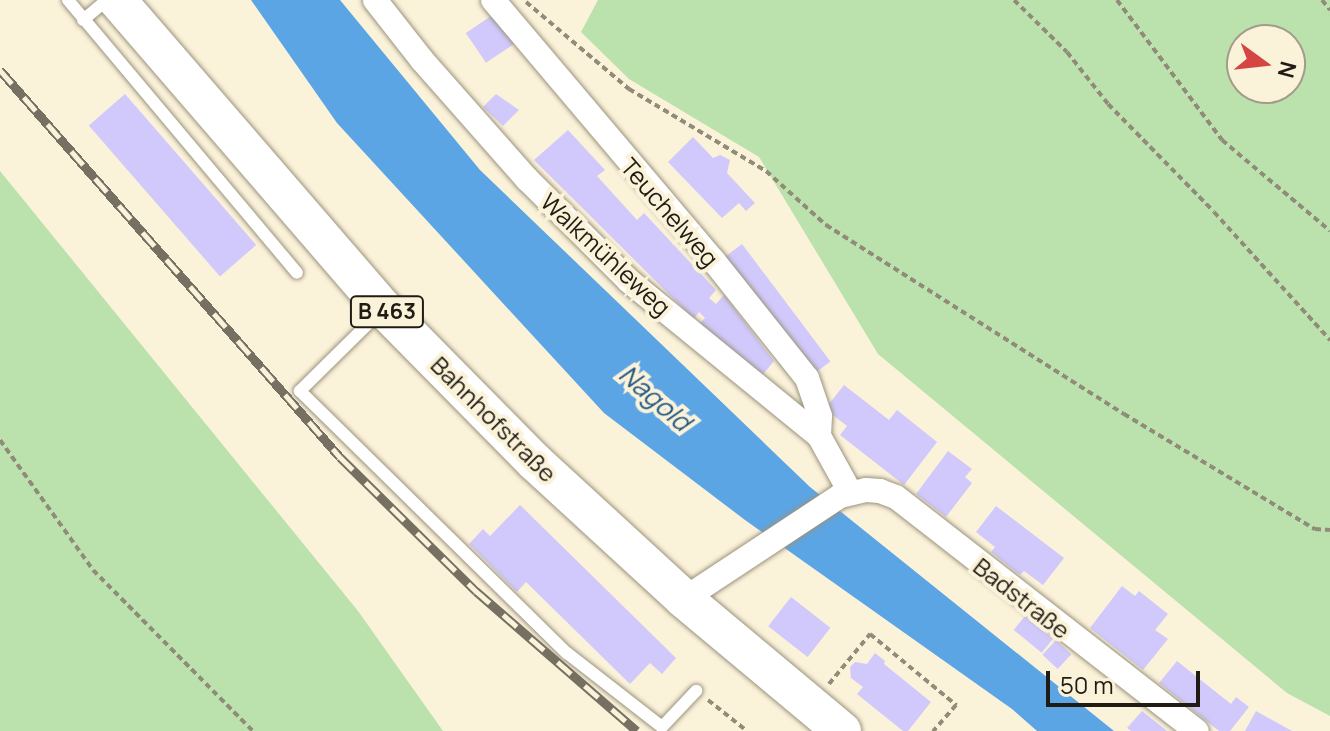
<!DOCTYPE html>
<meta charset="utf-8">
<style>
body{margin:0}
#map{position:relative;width:1330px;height:731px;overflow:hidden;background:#fbf2da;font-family:Manrope,sans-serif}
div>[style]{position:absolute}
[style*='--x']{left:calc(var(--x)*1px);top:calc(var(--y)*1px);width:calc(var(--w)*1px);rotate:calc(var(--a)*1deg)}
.green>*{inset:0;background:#bbe1ac}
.water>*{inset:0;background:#5ca5e4}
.building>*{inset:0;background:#d1c9fb;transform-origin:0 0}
.path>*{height:4px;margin-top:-2px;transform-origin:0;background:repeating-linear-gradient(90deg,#918b7a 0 6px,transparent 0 10px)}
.roads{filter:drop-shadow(0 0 2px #9b937d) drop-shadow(0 0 2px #9b937d)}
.lane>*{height:12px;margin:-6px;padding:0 6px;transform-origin:6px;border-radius:6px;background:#fff}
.street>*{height:24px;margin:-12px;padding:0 12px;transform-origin:12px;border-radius:12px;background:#fff}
.primary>*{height:38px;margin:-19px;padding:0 19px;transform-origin:19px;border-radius:19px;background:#fff}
.rail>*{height:9px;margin-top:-4.5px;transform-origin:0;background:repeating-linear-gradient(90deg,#fbf2da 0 18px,#767062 0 36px);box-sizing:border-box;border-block:2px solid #767062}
span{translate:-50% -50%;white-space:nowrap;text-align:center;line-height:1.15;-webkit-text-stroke:8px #fbf2da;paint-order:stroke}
.shield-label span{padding:2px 6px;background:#fbf2da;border:2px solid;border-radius:6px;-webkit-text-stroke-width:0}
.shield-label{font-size:22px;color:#201c14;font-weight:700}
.street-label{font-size:24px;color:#201c14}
.water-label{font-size:26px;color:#255983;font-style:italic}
.north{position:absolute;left:1226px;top:24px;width:80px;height:80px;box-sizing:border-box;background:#fbf2da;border:2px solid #a39c8b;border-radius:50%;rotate:105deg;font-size:22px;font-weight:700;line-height:32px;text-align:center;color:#201c14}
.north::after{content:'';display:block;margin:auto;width:28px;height:36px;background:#d44544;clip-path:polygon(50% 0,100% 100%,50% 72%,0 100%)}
.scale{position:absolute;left:1046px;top:671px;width:154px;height:36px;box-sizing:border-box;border:4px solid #201c14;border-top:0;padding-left:10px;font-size:24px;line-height:28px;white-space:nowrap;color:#201c14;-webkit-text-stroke:6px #fbf2da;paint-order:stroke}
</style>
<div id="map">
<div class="green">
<div style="clip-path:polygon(evenodd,598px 0,1330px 0,1330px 716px,1287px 693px,878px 354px,759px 157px,629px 79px,581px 32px,598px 0,1290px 40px,1290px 88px,1242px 88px,1242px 40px,1290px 40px)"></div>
<div style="clip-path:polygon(0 171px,358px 611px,443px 731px,0 731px)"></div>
</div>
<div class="water">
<div style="clip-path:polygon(251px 0,340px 0,480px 170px,810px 487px,1114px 731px,1037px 731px,1012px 709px,745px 520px,604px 413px,337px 123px)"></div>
</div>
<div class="building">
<div style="left:494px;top:14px;width:36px;height:34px;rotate:56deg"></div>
<div style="left:125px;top:94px;width:200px;height:48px;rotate:49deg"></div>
<div style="clip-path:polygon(496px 94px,519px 110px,503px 126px,483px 107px)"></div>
<div style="clip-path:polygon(568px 130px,605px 170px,597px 176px,637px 220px,644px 213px,716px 290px,709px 298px,716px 304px,724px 295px,774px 361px,761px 377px,699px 324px,705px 318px,699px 312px,694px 319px,534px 160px)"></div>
<div style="clip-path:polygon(693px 137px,713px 158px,720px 155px,730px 160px,727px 173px,755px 203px,746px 211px,739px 203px,722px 218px,668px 162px)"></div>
<div style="left:742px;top:244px;width:147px;height:24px;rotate:53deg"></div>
<div style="clip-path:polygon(844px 385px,889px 420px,897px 410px,937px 442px,904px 485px,840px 435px,847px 426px,825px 409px)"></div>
<div style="clip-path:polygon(948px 451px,972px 469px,965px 477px,972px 483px,946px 517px,916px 494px)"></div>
<div style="clip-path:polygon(520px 505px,676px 658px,662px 674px,650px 663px,630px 684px,526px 582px,517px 592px,469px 544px,483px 529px,490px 536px)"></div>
<div style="clip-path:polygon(996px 506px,1064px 558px,1043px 585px,1024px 571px,1020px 575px,991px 552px,995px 547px,976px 532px)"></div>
<div style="clip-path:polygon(1122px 586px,1135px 596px,1139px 591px,1168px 614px,1155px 630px,1168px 639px,1143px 670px,1090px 628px)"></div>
<div style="left:791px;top:597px;width:50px;height:37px;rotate:38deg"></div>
<div style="left:1025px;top:616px;width:36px;height:18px;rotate:39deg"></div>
<div style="left:1056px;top:640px;width:21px;height:20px;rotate:43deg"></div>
<div style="clip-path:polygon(875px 653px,885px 661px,884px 664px,931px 702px,908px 731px,903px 731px,857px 694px,863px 687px,851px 678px,850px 667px,855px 662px,867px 664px)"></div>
<div style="clip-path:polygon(1177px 661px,1231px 704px,1236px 697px,1249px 707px,1230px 731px,1219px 731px,1159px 683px)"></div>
<div style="clip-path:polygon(1142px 711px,1167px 731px,1131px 731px,1127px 728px)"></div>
<div style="clip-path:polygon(1256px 711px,1292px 731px,1245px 731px)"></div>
</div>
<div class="path">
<div style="--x:1014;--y:0;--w:74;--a:44.5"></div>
<div style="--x:1067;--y:52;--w:66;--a:51.7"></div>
<div style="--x:1108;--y:104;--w:151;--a:45.5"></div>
<div style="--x:1214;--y:212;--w:173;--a:47.8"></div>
<div style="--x:1117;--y:0;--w:175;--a:53.1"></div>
<div style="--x:1222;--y:140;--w:141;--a:40.1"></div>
<div style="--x:1322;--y:0;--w:13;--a:51"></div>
<div style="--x:526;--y:2;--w:135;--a:40.2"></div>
<div style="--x:629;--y:89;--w:160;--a:30.9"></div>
<div style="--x:766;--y:171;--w:81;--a:42"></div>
<div style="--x:826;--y:225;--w:353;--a:32.4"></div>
<div style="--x:1124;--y:414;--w:223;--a:31.1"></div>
<div style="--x:1315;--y:529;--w:15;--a:4"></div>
<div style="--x:0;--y:440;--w:160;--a:54.4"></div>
<div style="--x:93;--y:570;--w:227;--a:45.2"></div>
<div style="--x:829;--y:684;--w:65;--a:-50.6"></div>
<div style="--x:870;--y:634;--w:112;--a:39.5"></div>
<div style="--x:956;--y:705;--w:35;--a:131"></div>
<div style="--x:708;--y:700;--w:50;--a:38.5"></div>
</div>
<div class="roads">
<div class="lane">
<div style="--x:68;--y:0;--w:356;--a:50"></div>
<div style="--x:83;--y:20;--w:31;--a:-40"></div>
<div style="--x:381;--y:311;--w:114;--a:135.4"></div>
<div style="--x:300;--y:391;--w:374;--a:44.5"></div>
<div style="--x:567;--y:653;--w:120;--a:37.9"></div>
<div style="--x:662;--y:727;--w:50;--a:-46.6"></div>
</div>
<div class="street">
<div style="--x:375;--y:0;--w:76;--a:51.9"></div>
<div style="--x:422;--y:60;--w:159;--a:48.6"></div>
<div style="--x:527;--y:179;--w:144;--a:45"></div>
<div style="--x:629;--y:281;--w:245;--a:39.2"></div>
<div style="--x:819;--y:436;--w:64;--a:61"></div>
<div style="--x:493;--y:0;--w:341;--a:49.8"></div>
<div style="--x:713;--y:260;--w:151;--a:51.5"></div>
<div style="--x:807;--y:378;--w:40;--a:71.1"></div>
<div style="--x:820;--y:416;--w:20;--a:93"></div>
<div style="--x:684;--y:599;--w:187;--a:-33.4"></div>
<div style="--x:840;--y:496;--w:27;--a:-13"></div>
<div style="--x:866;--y:490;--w:14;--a:4"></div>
<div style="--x:880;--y:491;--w:17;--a:21"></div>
<div style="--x:896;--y:497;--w:381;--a:37.9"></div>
</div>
<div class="primary">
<div style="--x:117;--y:0;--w:407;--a:49.2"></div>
<div style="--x:383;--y:308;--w:216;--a:45.4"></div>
<div style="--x:535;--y:462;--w:202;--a:42.6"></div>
<div style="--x:684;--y:599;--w:206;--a:39.9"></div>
</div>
</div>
<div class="rail">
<div style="--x:0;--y:70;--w:515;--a:48.7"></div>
<div style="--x:340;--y:457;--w:191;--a:44.6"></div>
<div style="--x:476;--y:591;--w:213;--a:41"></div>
</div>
<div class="shield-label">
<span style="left:387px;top:312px">B 463</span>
</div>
<div class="street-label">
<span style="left:670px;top:212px;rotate:49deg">Teuchelweg</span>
<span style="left:606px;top:254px;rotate:43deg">Walkmühleweg</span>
<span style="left:494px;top:419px;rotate:45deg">Bahnhofstraße</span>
<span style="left:1022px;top:598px;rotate:38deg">Badstraße</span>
</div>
<div class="water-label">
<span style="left:655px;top:398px;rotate:41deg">Nagold</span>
</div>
<div class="north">N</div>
<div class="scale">50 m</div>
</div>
